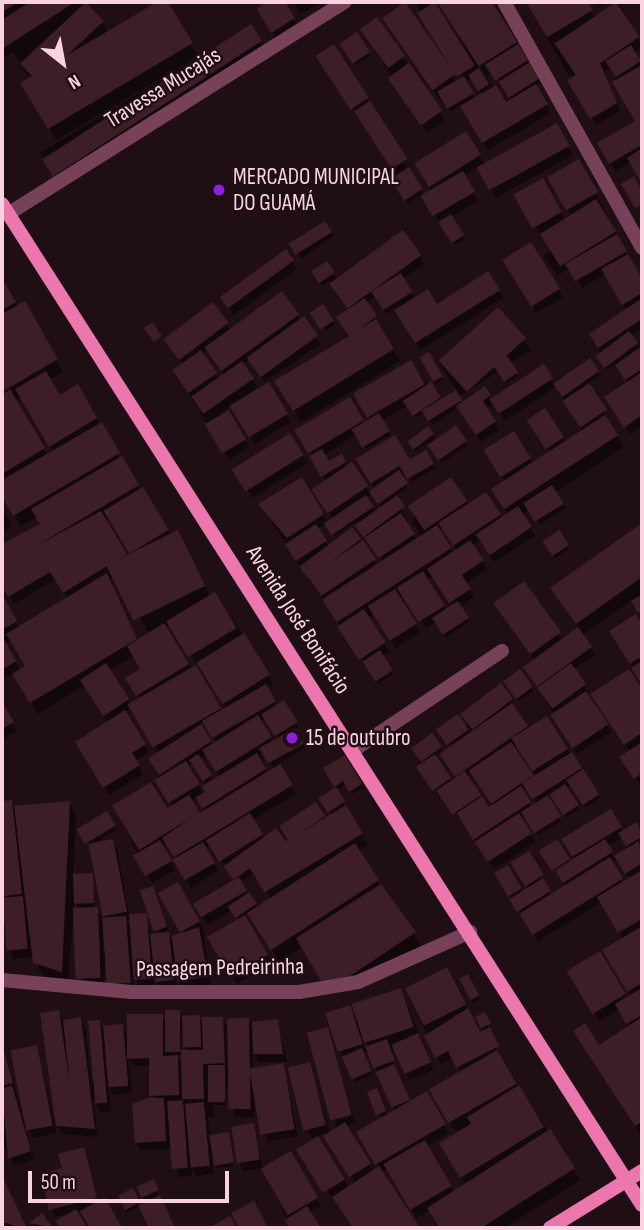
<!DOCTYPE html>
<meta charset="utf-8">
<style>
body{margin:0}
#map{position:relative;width:644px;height:1230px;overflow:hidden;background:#1f0f14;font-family:"Sofia Sans Condensed",sans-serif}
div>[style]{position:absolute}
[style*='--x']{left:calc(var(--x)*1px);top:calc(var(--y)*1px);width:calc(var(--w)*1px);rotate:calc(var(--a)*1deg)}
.shadow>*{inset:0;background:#0007;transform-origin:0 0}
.building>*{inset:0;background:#3d1e27;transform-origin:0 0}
.lane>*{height:14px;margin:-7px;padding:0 7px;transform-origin:7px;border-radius:7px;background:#77415a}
.street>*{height:14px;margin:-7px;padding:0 7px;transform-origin:7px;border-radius:7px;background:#77415a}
.secondary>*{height:14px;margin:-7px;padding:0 7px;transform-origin:7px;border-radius:7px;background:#ec77ae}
.dots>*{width:19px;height:19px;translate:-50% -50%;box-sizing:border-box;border:4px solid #1f0f14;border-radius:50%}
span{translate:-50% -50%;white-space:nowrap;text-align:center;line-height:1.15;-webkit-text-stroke:5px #1f0f14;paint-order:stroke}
.street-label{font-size:23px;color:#f9d3e2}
.poi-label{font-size:23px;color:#f9d3e2}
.left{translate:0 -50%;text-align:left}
.frame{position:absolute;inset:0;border:4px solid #f9d3e2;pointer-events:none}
.north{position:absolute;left:28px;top:28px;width:70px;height:70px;-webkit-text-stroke:5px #1f0f14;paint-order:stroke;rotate:149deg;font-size:19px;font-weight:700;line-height:28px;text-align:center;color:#f9d3e2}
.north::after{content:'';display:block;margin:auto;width:24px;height:32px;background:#f9d3e2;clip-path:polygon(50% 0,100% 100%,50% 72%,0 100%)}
.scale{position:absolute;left:28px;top:1171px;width:201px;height:32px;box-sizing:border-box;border:4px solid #f9d3e2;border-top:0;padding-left:9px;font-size:21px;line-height:24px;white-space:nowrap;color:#f9d3e2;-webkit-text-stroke:5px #1f0f14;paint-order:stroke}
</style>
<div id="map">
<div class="shadow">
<div style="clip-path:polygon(2px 2px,89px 2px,108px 32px,166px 2px,198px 56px,56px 140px,23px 83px,30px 79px,13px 52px,2px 59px)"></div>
<div style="clip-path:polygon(267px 2px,283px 2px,298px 27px,277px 39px,260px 10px)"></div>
<div style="clip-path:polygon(293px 2px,321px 2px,301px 14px)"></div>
<div style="clip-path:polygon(evenodd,433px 2px,506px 105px,512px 101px,500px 81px,493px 73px,487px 77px,438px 2px,490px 2px,540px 82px,535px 86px,551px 113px,488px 150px,461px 105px,451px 111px,438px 97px,388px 25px,458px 82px,464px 78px,416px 4px,433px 2px,472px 78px,482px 95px,475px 99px,466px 82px,472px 78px)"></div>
<div style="clip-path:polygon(528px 2px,586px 2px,594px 16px,619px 2px,642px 45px,635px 54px,642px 67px,642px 177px,631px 162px,615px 171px,600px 144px,637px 122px,611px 67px,603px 72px,620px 111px,596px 125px)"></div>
<div style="clip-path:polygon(595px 2px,607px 2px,599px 7px)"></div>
<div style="clip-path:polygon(377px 19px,445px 120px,427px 133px,367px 37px)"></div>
<div style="left:251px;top:26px;width:31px;height:246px;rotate:59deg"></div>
<div style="left:356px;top:35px;width:25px;height:17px;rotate:56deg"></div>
<div style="clip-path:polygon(322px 64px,367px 98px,424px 197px,433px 192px,416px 163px,465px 133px,485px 165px,556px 125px,573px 155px,496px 198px,478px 167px,463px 176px,478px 201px,451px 217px,465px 239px,455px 245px,421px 195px,408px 204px,388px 161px)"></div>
<div style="clip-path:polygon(579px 162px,642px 281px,642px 329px,631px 336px,642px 348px,642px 426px,630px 434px,611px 406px,629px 383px,616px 363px,606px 370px,596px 342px,627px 311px,606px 274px,582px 288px,570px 268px,557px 276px,544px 255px,551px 251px,515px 196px,543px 181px,565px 220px,571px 216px,550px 178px)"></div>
<div style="left:324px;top:223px;width:16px;height:39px;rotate:55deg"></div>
<div style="clip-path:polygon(403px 232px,424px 264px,402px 279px,415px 299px,436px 306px,488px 273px,503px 298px,421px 350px,395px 308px,387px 314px,376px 297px,366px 303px,400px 361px,301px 422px,277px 382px,351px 337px,349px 311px,330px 281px,322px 286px,313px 271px,327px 263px,336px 278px)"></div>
<div style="left:531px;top:244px;width:62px;height:31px;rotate:59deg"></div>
<div style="clip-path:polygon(286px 252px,297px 269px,234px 315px,227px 305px)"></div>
<div style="clip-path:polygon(evenodd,2px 281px,17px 307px,24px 303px,63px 372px,49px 380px,60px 397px,77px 387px,140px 491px,172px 537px,184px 544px,210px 597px,215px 594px,244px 636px,273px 684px,266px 688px,277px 706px,283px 702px,298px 727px,294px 729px,305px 748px,278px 764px,296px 794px,253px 820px,264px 838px,276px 830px,286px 846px,291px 843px,281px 827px,315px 804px,325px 821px,332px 816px,321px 799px,336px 788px,325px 768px,344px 757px,362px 788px,352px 794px,347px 784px,336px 790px,368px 845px,358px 852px,421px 945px,357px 987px,330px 992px,303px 946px,280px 962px,249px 913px,244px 917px,271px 963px,237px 984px,209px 938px,239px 921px,232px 910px,208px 925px,196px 905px,234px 882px,211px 845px,205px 848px,218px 871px,191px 888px,167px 843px,161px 846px,175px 870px,152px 883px,114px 806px,173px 807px,150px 758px,158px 752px,131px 708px,124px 712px,149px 753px,135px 761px,143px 774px,109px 795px,77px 742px,108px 723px,85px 685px,38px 714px,14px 673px,2px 680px,2px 598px,19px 628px,68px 599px,56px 579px,14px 604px,2px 583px,2px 546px,42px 525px,37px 517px,21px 526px,2px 494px,2px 281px,21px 396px,54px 452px,47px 456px,15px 400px,21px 396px,2px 281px,110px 518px,135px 559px,130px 563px,105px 521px,110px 518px,2px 281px,115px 577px,150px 634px,138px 641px,109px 581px,115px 577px,2px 281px,170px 624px,227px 710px,222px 713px,165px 627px,170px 624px,2px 281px,11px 640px,27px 667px,20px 670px,4px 644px,11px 640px,2px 281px,134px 656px,143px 670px,128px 679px,141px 700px,131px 706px,109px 671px,134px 656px,2px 281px,265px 718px,279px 740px,273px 743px,260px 721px,265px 718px,2px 281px,205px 722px,217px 743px,212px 746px,200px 725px,205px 722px,2px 281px,260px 753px,264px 753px,276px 772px,267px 774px,260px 753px,2px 281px,206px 755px,220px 777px,213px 781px,200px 759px,206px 755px,2px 281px,193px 763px,207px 786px,204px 794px,187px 767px,193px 763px,2px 281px,197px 797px,205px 810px,200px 815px,190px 801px,197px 797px,2px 281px,255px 873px,272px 900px,258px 910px,240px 882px,255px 873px)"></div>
<div style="clip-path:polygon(evenodd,212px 304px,231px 330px,297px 315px,321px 344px,264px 382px,250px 359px,243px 365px,257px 387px,249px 397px,268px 385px,291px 422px,255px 444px,232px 405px,218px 415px,228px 412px,249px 447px,229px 460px,180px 379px,184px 365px,170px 347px,212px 304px,208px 350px,225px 376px,219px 380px,202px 355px,208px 350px)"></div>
<div style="left:322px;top:307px;width:22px;height:11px;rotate:54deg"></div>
<div style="clip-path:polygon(evenodd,498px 309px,531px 350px,510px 364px,518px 376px,507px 383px,499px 371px,458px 397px,463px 404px,484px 389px,492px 401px,543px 367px,554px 384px,590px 360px,600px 375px,587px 384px,623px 447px,555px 493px,565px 508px,540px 525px,530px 509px,522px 515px,535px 536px,495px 562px,480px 540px,472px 545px,487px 569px,466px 583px,474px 597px,460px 607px,469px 622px,446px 637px,436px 622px,426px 628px,404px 595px,399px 598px,420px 632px,396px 648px,374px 614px,368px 618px,389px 652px,382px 656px,393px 674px,378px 684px,260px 504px,301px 480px,327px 522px,332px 518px,313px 489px,326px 481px,297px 431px,349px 399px,364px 425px,371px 421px,356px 396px,410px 363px,442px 402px,457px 391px,439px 362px,498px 309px,557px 386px,583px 432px,566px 443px,545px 411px,529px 421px,551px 453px,533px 465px,530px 458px,491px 459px,506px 482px,500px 502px,508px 515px,502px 519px,486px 494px,468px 506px,465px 501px,416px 516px,411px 520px,422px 537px,417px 541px,395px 496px,408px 488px,400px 476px,405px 473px,412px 482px,435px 468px,425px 453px,409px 463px,394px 438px,358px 461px,374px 488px,369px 491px,352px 464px,347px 467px,341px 456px,328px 464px,324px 455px,357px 434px,366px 449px,390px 435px,382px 421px,408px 405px,416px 418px,425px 412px,433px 425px,458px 407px,481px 442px,499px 430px,486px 409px,494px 404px,505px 421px,557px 386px,498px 309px,372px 494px,382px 508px,375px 512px,366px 498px,372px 494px,498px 309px,358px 521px,383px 562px,378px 566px,352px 529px,328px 545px,317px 529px,326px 524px,334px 536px,358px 521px,498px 309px,443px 528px,457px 550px,453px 553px,438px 531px,443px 528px,498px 309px,433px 576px,453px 606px,446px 611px,427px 580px,433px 576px)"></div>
<div style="left:429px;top:355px;width:29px;height:8px;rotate:61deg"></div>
<div style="clip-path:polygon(455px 427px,467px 446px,441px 463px,428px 443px,415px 451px,409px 441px,432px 435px,436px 441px)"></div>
<div style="left:289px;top:435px;width:33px;height:65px;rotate:57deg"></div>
<div style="clip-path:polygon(2px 507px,12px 526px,2px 532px)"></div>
<div style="clip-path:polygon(642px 525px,642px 615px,632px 600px,582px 635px,595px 655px,574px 669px,611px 732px,577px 754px,529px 673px,534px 659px,499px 611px,563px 639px,579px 628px,553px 588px)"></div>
<div style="left:558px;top:532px;width:20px;height:17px;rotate:57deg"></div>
<div style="clip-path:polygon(635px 616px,642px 627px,642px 683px,611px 632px)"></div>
<div style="left:520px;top:671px;width:24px;height:17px;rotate:57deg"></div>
<div style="clip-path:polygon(629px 671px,642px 692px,640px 785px,622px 757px,630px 752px,597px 702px)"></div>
<div style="clip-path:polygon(evenodd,511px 700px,528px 730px,547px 719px,600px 798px,586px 808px,572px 785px,566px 789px,579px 809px,566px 817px,553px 797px,549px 800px,561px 821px,538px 835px,526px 816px,521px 819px,535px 842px,494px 869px,461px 819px,436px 793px,412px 748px,432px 735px,442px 752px,450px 746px,439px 729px,457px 716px,469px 734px,466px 720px,511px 700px,516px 744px,537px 777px,533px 780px,512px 747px,516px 744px,511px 700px,440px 753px,457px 779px,451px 782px,434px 757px,440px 753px,511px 700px,472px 773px,493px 807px,489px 810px,467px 777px,472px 773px,511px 700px,527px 789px,537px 804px,532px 807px,522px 792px,527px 789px)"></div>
<div style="clip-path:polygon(2px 705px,16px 731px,2px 740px)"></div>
<div style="clip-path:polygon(evenodd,11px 802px,15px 808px,69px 803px,76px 814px,73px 876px,92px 875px,95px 909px,104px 921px,91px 846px,78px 830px,106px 813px,116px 830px,92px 845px,112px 841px,117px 849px,129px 916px,146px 915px,151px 936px,159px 935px,154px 892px,168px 930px,159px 933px,168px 934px,175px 946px,183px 934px,160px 894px,177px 885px,203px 929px,211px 985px,183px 988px,176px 976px,178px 988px,162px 990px,155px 978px,155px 986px,140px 988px,134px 976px,135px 990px,114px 992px,106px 940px,104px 986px,82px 987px,76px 880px,68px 983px,42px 975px,34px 957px,13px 959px,2px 921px,2px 900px,8px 900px,2px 803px,11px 802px,132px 919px,132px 930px,126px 920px,132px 919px)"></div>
<div style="clip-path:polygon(evenodd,611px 811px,623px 832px,636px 824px,642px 834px,642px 1136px,584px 1046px,598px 1048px,630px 1027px,619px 1009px,600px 1021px,569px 972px,599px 953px,627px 999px,631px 996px,604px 951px,624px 940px,602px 902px,538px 941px,497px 874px,507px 868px,523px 893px,528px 890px,512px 863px,528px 853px,551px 896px,567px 886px,540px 851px,557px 841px,570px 863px,576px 860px,564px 840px,611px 811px,622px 837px,630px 849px,614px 858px,608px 846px,622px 837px,611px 811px,618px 859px,630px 879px,624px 883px,612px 863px,618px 859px)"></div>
<div style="clip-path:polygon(evenodd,446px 969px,480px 1034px,485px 1032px,477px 1018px,484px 1014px,499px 1056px,580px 1180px,505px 1228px,441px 1228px,430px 1210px,417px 1218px,387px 1169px,381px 1172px,418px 1228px,354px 1228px,299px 1150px,318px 1138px,349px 1188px,356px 1183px,325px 1134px,312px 1138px,307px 1130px,309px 1064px,330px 1133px,336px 1129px,327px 1029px,355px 1123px,345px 1126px,374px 1172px,379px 1168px,359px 1133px,382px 1120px,378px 1094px,388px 1117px,396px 1112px,369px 1051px,363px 1053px,372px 1075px,355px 1082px,340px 1051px,349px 1007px,358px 1022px,401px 990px,434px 1070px,409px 1080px,393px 1043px,393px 1065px,410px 1103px,426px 1094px,449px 1133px,426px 1146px,454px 1193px,466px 1185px,441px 1144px,474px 1125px,455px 1131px,432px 1091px,462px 1074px,454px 1058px,441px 1064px,407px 990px,446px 969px,363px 1036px,369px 1048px,365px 1050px,361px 1037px,363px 1036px)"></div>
<div style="left:468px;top:976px;width:26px;height:8px;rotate:62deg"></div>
<div style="clip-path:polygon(evenodd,58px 1012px,63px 1021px,80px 1019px,85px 1027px,92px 1087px,99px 1022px,102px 1028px,122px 1026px,129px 1038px,162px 1016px,167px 1024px,179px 1012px,181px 1018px,199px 1017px,204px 1025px,222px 1019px,229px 1030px,248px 1020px,254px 1030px,277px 1021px,287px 1062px,259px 1062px,253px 1051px,253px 1071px,283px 1065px,298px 1136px,268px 1142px,256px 1090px,254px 1117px,235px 1117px,226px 1082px,226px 1105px,213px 1105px,214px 1117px,208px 1117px,210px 1137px,228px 1134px,234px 1166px,217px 1168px,212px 1160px,214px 1174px,197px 1176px,191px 1165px,192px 1176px,179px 1177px,173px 1149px,141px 1150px,136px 1143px,155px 1101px,151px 1066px,134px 1066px,128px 1057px,132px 1093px,114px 1095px,108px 1085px,111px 1111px,101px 1112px,93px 1098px,98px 1137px,62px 1134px,55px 1121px,58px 1012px,181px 1033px,184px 1033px,187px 1052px,180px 1052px,181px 1033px,58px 1012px,176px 1055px,183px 1055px,183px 1067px,176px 1055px)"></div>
<div style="clip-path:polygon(2px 1039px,34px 1159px,14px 1166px,2px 1140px)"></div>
<div style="clip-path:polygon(36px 1047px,57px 1133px,34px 1138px,29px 1130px)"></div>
<div style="clip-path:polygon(253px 1125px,263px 1168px,290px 1153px,321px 1206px,309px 1213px,319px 1228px,292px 1228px,262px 1168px,244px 1171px,239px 1163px)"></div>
<div style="clip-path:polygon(83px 1149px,99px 1203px,104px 1200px,120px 1228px,92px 1228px,82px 1210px,76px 1212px,85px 1228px,63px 1228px,59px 1221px,70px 1213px,55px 1217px,51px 1209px,64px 1170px)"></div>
<div style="clip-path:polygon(2px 1178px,26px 1228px,7px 1228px,2px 1218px)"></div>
<div style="clip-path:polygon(153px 1182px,158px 1195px,174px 1228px,150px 1228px,140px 1206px,146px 1203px,139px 1188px)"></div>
<div style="left:132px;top:1190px;width:18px;height:14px;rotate:63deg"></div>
<div style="clip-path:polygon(42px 1216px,51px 1228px,30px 1228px)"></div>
</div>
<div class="building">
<div style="clip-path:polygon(2px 2px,19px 2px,2px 12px)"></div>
<div style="clip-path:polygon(30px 2px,75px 2px,2px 49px,2px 20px)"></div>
<div style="left:86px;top:2px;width:26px;height:90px;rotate:47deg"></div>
<div style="clip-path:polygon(157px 2px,168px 2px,193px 43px,48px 129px,20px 83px)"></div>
<div style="clip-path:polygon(265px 2px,285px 2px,295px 18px,271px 33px,257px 9px)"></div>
<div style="left:405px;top:2px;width:88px;height:28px;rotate:55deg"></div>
<div style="left:435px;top:2px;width:75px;height:21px;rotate:58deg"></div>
<div style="clip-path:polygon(437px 2px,492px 2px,517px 42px,479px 66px)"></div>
<div style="clip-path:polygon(526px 2px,588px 2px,593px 10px,547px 37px)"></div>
<div style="left:616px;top:2px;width:42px;height:74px;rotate:56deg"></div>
<div style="left:377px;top:17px;width:48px;height:21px;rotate:54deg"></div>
<div style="left:251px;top:24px;width:20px;height:249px;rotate:57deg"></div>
<div style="left:357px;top:32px;width:24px;height:21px;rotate:57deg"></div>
<div style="left:334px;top:44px;width:64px;height:22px;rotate:57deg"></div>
<div style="left:518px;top:44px;width:19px;height:39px;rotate:58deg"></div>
<div style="left:631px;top:45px;width:19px;height:30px;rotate:58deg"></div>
<div style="clip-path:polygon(599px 61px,617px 103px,590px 119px,567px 80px)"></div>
<div style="left:530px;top:62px;width:19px;height:37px;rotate:58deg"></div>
<div style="left:409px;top:63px;width:58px;height:26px;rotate:55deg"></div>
<div style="clip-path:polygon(642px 65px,642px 145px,609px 164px,597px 143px,635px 121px,612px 82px)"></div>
<div style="left:479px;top:68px;width:19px;height:13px;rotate:58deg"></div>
<div style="left:464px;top:76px;width:20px;height:31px;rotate:60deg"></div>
<div style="clip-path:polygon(536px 84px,548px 104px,482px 143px,460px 106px,496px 85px,506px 102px)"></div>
<div style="left:370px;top:101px;width:69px;height:19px;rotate:57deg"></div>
<div style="left:557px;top:123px;width:26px;height:92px;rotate:61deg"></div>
<div style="left:466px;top:131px;width:28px;height:61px;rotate:58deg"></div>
<div style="clip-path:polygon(642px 148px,642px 184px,627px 158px)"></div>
<div style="left:579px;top:159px;width:38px;height:37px;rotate:60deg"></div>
<div style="left:409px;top:167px;width:26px;height:22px;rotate:58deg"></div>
<div style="left:463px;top:171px;width:24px;height:49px;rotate:60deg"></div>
<div style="clip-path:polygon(634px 176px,642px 190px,642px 204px,635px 208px,621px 184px)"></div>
<div style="left:543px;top:178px;width:39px;height:34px;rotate:61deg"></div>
<div style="left:596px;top:199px;width:38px;height:66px;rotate:58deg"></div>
<div style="left:451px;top:214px;width:25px;height:15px;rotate:58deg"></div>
<div style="left:325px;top:221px;width:13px;height:43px;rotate:58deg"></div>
<div style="left:403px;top:230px;width:31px;height:91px;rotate:54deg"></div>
<div style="left:617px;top:234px;width:20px;height:60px;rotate:60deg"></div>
<div style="left:531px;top:242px;width:55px;height:34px;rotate:58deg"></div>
<div style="left:286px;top:249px;width:14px;height:82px;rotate:54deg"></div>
<div style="clip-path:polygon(628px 254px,642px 278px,642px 293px,622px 305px,601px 269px)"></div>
<div style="left:327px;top:261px;width:14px;height:19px;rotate:56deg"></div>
<div style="clip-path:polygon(488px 271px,500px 290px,415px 343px,394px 310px,428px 289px,437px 304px)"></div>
<div style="left:401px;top:273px;width:22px;height:35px;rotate:58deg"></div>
<div style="clip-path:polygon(2px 278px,16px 302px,2px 310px)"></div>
<div style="left:282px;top:291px;width:29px;height:96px;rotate:54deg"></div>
<div style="clip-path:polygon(365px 298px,377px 316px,358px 330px,376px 319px,394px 349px,293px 411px,274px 381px,349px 336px,336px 317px)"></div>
<div style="clip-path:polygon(642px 298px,642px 319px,598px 348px,589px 334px)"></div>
<div style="clip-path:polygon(25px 301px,58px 359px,2px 392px,2px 314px)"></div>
<div style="left:213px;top:302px;width:26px;height:62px;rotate:53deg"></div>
<div style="left:323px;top:304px;width:20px;height:16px;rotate:57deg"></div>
<div style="left:498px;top:307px;width:42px;height:80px;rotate:48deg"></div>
<div style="left:304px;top:316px;width:24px;height:71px;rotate:54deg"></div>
<div style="left:152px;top:322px;width:17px;height:10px;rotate:54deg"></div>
<div style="left:629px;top:331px;width:15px;height:42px;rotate:53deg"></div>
<div style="clip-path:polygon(642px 346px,642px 369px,625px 380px,615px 365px)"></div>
<div style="left:201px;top:350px;width:28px;height:35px;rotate:55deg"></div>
<div style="left:429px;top:352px;width:28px;height:11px;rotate:60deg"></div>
<div style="left:506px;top:354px;width:22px;height:17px;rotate:56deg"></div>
<div style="left:590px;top:358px;width:16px;height:45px;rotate:55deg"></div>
<div style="left:411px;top:360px;width:28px;height:67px;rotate:60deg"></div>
<div style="left:242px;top:361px;width:21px;height:62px;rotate:55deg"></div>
<div style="left:544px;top:364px;width:17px;height:65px;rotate:57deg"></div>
<div style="clip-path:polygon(46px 371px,60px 395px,78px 384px,97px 418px,49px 447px,15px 389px)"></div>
<div style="clip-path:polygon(642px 372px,642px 415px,624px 428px,604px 397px)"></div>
<div style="left:269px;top:382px;width:37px;height:46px;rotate:59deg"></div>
<div style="left:431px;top:382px;width:18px;height:34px;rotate:56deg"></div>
<div style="left:589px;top:383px;width:32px;height:32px;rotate:56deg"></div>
<div style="clip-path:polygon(485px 386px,491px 395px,483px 401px,496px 421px,476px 435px,456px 406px)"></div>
<div style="clip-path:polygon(10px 389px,45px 448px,2px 474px,2px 395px)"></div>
<div style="left:456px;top:390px;width:12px;height:40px;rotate:59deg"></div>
<div style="left:350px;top:397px;width:27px;height:65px;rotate:59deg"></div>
<div style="left:545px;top:408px;width:35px;height:22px;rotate:57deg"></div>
<div style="left:229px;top:410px;width:34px;height:28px;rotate:60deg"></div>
<div style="left:379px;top:413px;width:21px;height:32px;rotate:59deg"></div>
<div style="left:605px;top:415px;width:24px;height:136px;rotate:57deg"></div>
<div style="clip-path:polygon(102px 422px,120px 453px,13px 516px,2px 497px,2px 480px)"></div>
<div style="left:456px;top:425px;width:19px;height:35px;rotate:55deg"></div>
<div style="left:428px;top:426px;width:10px;height:26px;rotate:53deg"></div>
<div style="left:514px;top:431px;width:32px;height:36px;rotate:58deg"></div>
<div style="left:290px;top:433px;width:26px;height:69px;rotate:58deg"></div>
<div style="left:395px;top:435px;width:29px;height:46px;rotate:59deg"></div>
<div style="clip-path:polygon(322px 449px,329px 461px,342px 454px,346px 462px,321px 477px,309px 456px)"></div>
<div style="left:426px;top:450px;width:16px;height:31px;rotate:60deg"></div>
<div style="clip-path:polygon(122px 456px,139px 485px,36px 546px,101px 511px,127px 554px,63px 593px,50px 572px,8px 597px,2px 586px,2px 544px,40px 524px,31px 509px)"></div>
<div style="left:352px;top:462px;width:29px;height:49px;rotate:56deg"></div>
<div style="left:399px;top:470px;width:16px;height:37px;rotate:55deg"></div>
<div style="clip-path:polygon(302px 477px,324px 514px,287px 538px,258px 504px)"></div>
<div style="left:451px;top:477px;width:29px;height:52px;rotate:56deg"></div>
<div style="left:552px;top:485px;width:22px;height:34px;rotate:58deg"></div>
<div style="left:143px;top:487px;width:50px;height:46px;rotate:59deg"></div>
<div style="left:486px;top:492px;width:27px;height:57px;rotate:57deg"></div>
<div style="left:366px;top:495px;width:14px;height:51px;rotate:56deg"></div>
<div style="left:397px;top:495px;width:14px;height:52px;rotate:54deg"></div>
<div style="left:518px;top:506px;width:25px;height:51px;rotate:56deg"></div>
<div style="left:401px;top:513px;width:25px;height:44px;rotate:56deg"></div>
<div style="clip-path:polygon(642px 523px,642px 577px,576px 624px,550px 588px)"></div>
<div style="left:316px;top:524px;width:20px;height:37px;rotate:57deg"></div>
<div style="left:437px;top:525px;width:27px;height:137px;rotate:57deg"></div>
<div style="left:352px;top:527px;width:15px;height:66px;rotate:53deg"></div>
<div style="left:178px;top:530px;width:62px;height:80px;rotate:64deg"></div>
<div style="left:559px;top:530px;width:18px;height:20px;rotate:56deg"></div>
<div style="left:363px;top:540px;width:23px;height:66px;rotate:56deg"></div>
<div style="clip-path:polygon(470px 540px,484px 560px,462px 575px,471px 589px,449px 603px,427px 569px)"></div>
<div style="left:423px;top:571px;width:41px;height:31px;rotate:58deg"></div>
<div style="clip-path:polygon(107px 573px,137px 639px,30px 703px,12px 674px,25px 666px,6px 634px)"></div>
<div style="left:524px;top:581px;width:63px;height:38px;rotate:54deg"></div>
<div style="left:395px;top:589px;width:41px;height:32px;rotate:58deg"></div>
<div style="left:215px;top:592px;width:42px;height:57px;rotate:59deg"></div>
<div style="clip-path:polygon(2px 594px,17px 621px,2px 630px)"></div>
<div style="clip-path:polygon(642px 594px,642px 611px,638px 613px,631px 601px)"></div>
<div style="left:458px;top:601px;width:20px;height:31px;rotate:57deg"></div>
<div style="left:364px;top:609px;width:40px;height:32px;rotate:57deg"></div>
<div style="clip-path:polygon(636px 614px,642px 624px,642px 656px,630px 664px,609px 631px)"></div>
<div style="clip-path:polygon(164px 623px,189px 664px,136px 696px,125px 678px,140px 669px,127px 646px)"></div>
<div style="left:578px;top:627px;width:24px;height:68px;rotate:54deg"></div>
<div style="left:244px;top:633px;width:49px;height:56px;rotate:58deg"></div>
<div style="clip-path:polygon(2px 636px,16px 661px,2px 670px)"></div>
<div style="left:380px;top:650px;width:24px;height:21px;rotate:57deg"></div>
<div style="clip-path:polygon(642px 661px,642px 685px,631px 668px)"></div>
<div style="left:106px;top:663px;width:43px;height:31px;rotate:57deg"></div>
<div style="left:571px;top:663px;width:26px;height:42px;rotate:54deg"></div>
<div style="left:196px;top:665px;width:50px;height:79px;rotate:60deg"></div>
<div style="left:520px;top:669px;width:22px;height:21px;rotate:54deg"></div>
<div style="clip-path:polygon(629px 669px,642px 689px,642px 733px,624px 745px,590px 694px)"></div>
<div style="left:501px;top:683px;width:20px;height:51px;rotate:53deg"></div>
<div style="left:266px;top:684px;width:20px;height:74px;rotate:60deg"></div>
<div style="left:586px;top:691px;width:40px;height:43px;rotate:56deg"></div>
<div style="left:284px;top:700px;width:26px;height:27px;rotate:58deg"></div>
<div style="clip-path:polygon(2px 702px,14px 722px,2px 729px)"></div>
<div style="left:512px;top:703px;width:28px;height:89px;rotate:55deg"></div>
<div style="clip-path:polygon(125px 710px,146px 744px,132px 753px,140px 765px,103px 788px,75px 742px)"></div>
<div style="left:458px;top:714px;width:19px;height:27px;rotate:55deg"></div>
<div style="left:258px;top:715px;width:26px;height:66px;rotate:58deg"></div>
<div style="left:547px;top:716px;width:39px;height:42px;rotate:58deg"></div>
<div style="left:201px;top:724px;width:20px;height:63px;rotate:57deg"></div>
<div style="left:295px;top:728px;width:18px;height:41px;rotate:61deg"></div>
<div style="left:432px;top:733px;width:17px;height:26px;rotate:54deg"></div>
<div style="left:511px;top:742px;width:40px;height:51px;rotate:56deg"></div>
<div style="clip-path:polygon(642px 742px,642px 773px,634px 779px,619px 757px)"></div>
<div style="left:572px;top:752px;width:19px;height:59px;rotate:58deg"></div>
<div style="clip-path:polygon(257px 753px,266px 769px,202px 809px,196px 797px,205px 792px,202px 786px)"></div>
<div style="left:198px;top:754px;width:25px;height:11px;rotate:56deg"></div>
<div style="left:435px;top:754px;width:29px;height:23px;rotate:56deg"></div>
<div style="clip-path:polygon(345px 755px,362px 784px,349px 792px,343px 781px,334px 787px,323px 768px)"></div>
<div style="left:186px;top:761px;width:27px;height:37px;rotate:59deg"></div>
<div style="clip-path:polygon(280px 764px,293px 785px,174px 857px,162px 838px,192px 817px,139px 850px,112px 806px,151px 782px,167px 808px,189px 795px,200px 813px)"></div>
<div style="left:583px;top:769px;width:30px;height:20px;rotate:57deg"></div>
<div style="left:465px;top:771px;width:29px;height:35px;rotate:56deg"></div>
<div style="left:565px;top:784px;width:25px;height:19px;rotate:56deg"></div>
<div style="clip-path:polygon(521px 786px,531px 802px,473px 840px,457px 813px,482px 796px,489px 807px)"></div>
<div style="left:336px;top:787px;width:17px;height:21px;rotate:57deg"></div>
<div style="left:548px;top:795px;width:25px;height:32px;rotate:58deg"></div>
<div style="clip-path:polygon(12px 800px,22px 894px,4px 896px,2px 801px)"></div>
<div style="clip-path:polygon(70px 801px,62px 972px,33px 963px,14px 806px)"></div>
<div style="left:316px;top:802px;width:17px;height:44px;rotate:57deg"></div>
<div style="left:346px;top:805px;width:33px;height:115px;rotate:59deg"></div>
<div style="left:611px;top:809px;width:21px;height:58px;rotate:59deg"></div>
<div style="left:107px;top:811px;width:17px;height:36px;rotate:59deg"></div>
<div style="left:250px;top:813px;width:25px;height:52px;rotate:58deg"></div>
<div style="left:519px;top:813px;width:24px;height:53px;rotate:57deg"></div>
<div style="clip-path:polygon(637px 822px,642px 837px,626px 846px,618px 833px)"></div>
<div style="left:276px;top:828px;width:17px;height:65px;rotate:54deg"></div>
<div style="left:113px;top:839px;width:74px;height:25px;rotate:79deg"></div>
<div style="left:557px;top:839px;width:24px;height:22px;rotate:57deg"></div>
<div style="left:605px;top:839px;width:15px;height:59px;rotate:58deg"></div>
<div style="left:160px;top:840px;width:24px;height:31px;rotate:60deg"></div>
<div style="clip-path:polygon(639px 841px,642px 863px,625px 874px,614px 856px)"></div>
<div style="left:203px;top:842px;width:24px;height:35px;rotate:60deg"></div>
<div style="left:355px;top:843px;width:44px;height:129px;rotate:57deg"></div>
<div style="left:529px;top:851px;width:28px;height:22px;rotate:58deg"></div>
<div style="left:610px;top:857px;width:25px;height:107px;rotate:58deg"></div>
<div style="left:508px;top:865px;width:27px;height:16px;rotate:59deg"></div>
<div style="clip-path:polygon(642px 870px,642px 919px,618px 933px,597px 897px)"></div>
<div style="left:93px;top:873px;width:30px;height:20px;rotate:88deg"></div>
<div style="left:239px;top:877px;width:16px;height:53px;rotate:60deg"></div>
<div style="left:543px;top:878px;width:15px;height:40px;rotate:58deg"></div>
<div style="left:178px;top:882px;width:45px;height:23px;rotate:61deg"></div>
<div style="clip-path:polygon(381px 884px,416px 932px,350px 976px,321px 981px,296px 938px)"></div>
<div style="left:153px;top:886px;width:43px;height:14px;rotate:71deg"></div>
<div style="left:249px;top:892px;width:14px;height:26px;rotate:56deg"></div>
<div style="left:23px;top:896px;width:53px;height:21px;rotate:85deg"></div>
<div style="left:98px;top:907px;width:71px;height:25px;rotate:88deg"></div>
<div style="left:147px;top:913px;width:66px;height:18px;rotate:86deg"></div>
<div style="left:245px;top:915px;width:46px;height:44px;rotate:60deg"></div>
<div style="left:126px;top:916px;width:67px;height:24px;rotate:86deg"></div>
<div style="clip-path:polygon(642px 926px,642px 983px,627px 992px,602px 950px)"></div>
<div style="clip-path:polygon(199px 927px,208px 977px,177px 981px,172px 936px)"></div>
<div style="left:169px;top:932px;width:48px;height:19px;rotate:84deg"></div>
<div style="left:600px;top:951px;width:50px;height:39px;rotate:59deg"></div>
<div style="left:447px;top:967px;width:42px;height:47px;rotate:63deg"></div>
<div style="left:468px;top:974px;width:24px;height:10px;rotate:62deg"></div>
<div style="left:401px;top:988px;width:41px;height:52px;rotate:72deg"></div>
<div style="clip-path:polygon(642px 988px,642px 1015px,626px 1024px,615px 1004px)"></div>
<div style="left:350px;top:1005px;width:41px;height:26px;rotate:72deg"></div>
<div style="clip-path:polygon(468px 1008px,480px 1032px,490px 1027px,499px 1046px,456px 1068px,448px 1051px,435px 1058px,424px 1036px)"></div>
<div style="clip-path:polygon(59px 1010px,70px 1086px,63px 1020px,81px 1017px,95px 1129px,56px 1126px,40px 1013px)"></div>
<div style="left:165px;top:1010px;width:15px;height:42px"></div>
<div style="left:485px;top:1012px;width:13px;height:11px;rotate:63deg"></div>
<div style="clip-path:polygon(127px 1014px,163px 1014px,163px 1056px,178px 1055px,179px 1095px,149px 1096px,149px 1058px,127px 1059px)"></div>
<div style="left:200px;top:1015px;width:32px;height:18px;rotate:88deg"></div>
<div style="clip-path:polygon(202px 1017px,223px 1017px,225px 1063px,203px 1064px,204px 1099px,182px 1099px,181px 1050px,203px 1050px)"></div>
<div style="clip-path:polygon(642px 1017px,642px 1122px,635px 1126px,573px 1031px,585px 1023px,599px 1045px)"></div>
<div style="left:249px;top:1018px;width:91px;height:22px;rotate:89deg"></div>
<div style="clip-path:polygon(278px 1019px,283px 1054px,253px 1054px,252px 1022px)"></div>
<div style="left:100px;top:1020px;width:83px;height:12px;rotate:85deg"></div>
<div style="left:123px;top:1024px;width:62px;height:20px;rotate:85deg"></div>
<div style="left:328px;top:1027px;width:91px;height:22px;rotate:75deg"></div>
<div style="left:418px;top:1033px;width:32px;height:29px;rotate:66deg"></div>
<div style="left:387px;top:1039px;width:23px;height:23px;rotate:70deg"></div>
<div style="clip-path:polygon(2px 1043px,13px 1083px,2px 1086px)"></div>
<div style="left:37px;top:1045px;width:82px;height:27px;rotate:79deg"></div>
<div style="left:362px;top:1048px;width:25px;height:22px;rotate:67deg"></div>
<div style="left:497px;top:1050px;width:39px;height:79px;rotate:60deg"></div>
<div style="left:310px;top:1062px;width:65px;height:23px;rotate:76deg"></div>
<div style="left:284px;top:1063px;width:67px;height:35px;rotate:81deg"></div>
<div style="left:394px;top:1064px;width:39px;height:20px;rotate:66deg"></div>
<div style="left:225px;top:1065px;width:37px;height:17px;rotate:90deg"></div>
<div style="clip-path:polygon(12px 1085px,31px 1151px,8px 1159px,2px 1089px)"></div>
<div style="clip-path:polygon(519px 1085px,544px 1127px,460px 1178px,439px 1143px,471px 1124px,467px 1117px)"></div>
<div style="left:377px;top:1088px;width:25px;height:11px;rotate:69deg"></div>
<div style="left:427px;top:1091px;width:38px;height:82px;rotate:60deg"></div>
<div style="clip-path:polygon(148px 1098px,164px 1098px,166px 1141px,135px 1143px,132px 1104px)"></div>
<div style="left:183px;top:1100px;width:68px;height:16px;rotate:86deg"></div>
<div style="left:204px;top:1102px;width:64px;height:19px;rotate:85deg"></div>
<div style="left:345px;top:1122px;width:49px;height:26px;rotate:58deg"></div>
<div style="left:254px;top:1123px;width:37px;height:23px;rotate:81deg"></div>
<div style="clip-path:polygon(550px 1129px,575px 1168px,481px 1228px,440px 1228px,427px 1208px)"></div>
<div style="left:229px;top:1132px;width:31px;height:20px;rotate:81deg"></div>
<div style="left:318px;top:1136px;width:51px;height:26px;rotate:58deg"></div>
<div style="left:425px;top:1140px;width:53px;height:48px;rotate:60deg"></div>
<div style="clip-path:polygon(84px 1147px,97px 1198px,49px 1210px,41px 1174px,62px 1168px,58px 1154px)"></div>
<div style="left:291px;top:1151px;width:54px;height:35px;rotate:60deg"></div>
<div style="clip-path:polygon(379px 1166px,420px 1228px,353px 1228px,332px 1197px)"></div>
<div style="clip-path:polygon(2px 1176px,26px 1226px,22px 1228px,2px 1222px)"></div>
<div style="left:154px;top:1179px;width:12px;height:19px;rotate:66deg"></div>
<div style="left:133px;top:1188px;width:16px;height:17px;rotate:63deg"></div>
<div style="clip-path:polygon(160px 1195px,175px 1228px,149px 1228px,138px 1205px)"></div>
<div style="clip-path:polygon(105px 1197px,122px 1228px,90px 1228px,80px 1211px)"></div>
<div style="clip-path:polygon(254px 1201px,268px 1228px,239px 1228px,231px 1213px)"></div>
<div style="clip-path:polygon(307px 1206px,321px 1228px,290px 1228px,285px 1220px)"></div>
<div style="clip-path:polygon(76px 1209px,87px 1228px,61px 1228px,56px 1221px)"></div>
<div style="clip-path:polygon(42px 1213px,53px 1228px,29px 1223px)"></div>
<div style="clip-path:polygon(230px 1216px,237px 1228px,208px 1228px)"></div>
</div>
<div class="lane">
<div style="--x:354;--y:750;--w:178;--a:-33.8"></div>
</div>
<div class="street">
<div style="--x:504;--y:2;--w:282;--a:60.7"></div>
<div style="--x:8;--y:214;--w:398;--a:-32.2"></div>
<div style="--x:2;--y:980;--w:130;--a:5.3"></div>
<div style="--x:131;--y:992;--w:168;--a:0"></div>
<div style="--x:299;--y:992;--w:60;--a:-9.6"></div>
<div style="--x:358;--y:982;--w:123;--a:-24.1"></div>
</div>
<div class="secondary">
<div style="--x:2;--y:204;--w:1188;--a:57.41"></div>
<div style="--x:550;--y:1228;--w:108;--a:-31.8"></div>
</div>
<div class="dots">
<div style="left:219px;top:190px;background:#901eda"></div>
<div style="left:292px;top:738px;background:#901eda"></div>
</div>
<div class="street-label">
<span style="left:163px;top:88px;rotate:-32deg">Travessa Mucajás</span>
<span style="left:298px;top:620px;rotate:57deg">Avenida José Bonifácio</span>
<span style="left:220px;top:968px;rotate:-1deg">Passagem Pedreirinha</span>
</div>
<div class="poi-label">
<span class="left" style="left:233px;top:190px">MERCADO MUNICIPAL<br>DO GUAMÁ</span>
<span class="left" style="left:306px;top:738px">15 de outubro</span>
</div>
<div class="frame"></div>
<div class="north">N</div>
<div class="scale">50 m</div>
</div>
